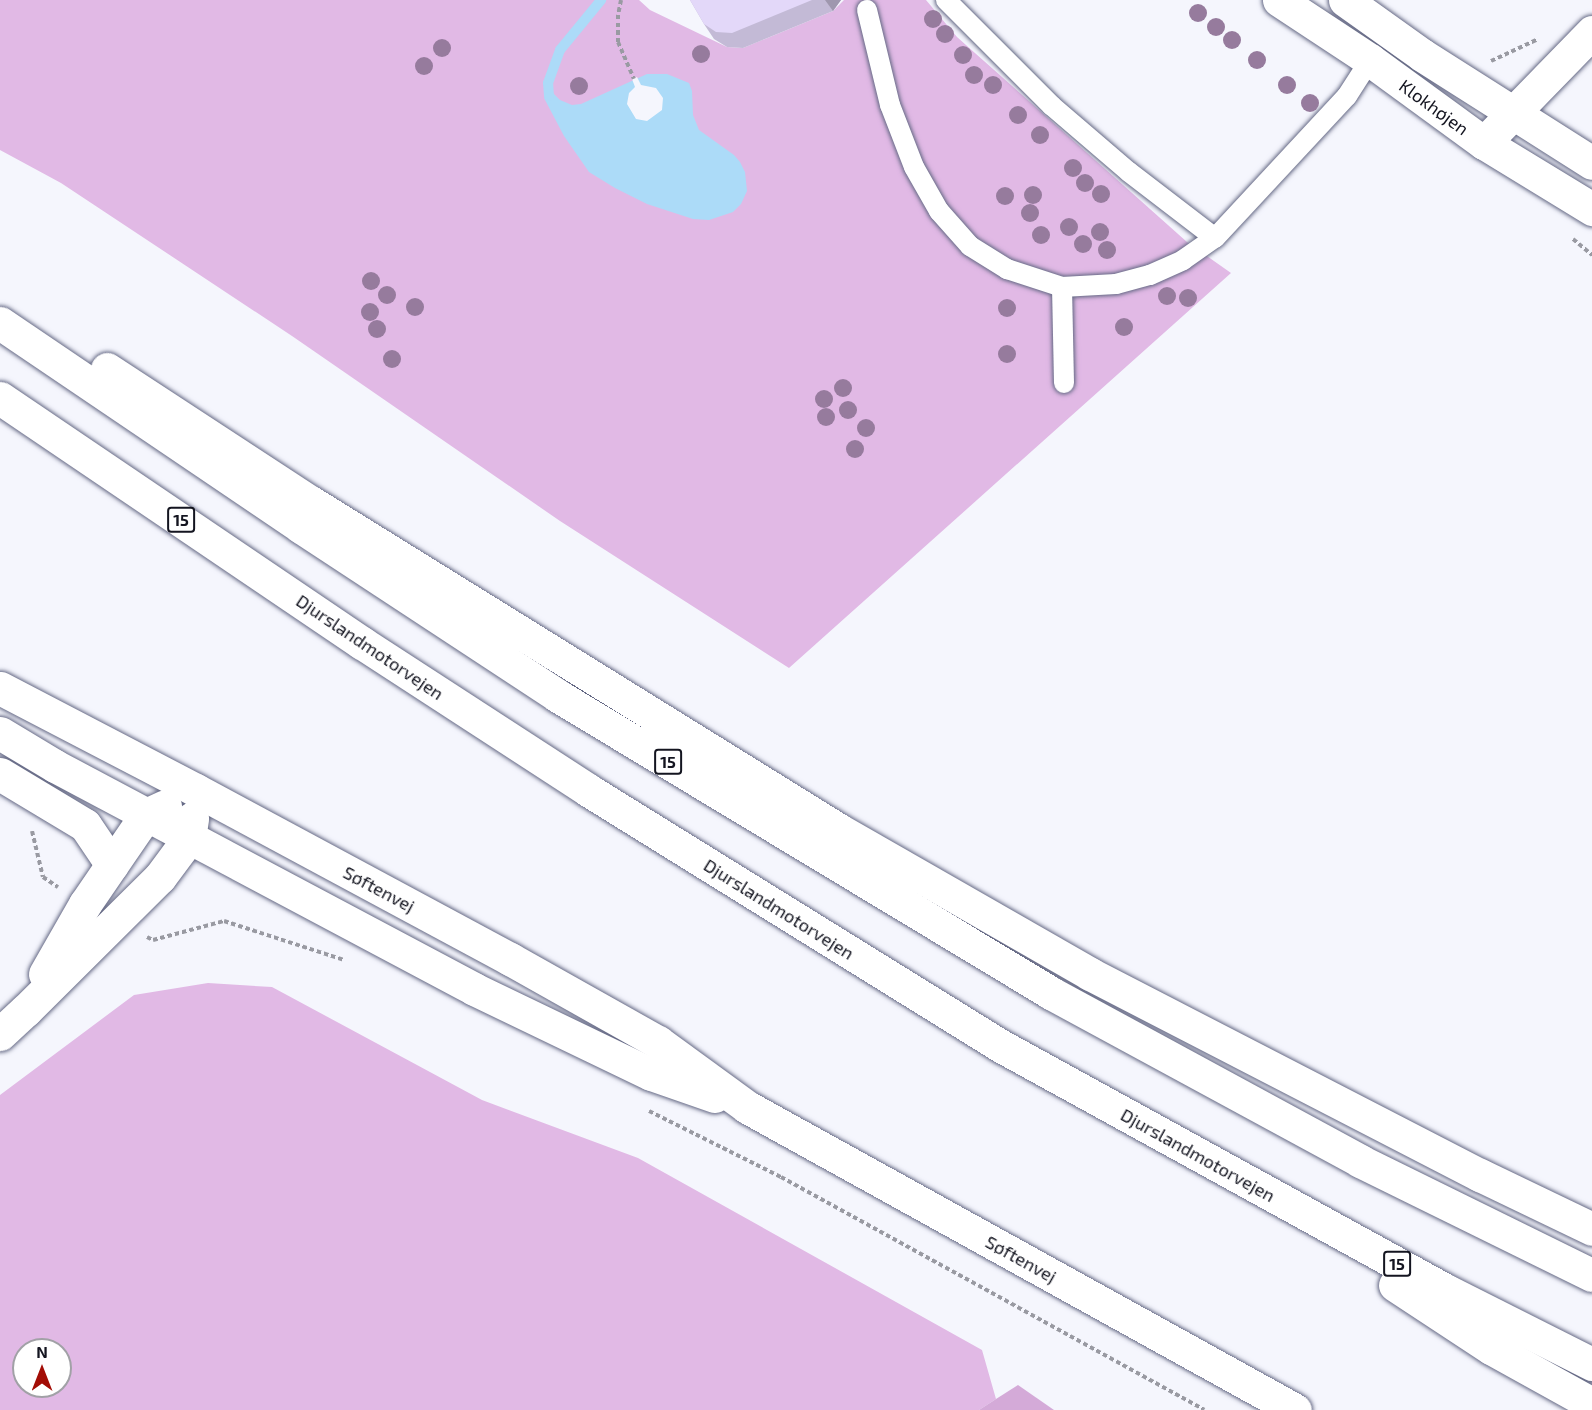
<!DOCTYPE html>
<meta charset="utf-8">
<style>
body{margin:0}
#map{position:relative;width:1592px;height:1410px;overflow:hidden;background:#f5f6fd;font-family:"Exo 2",sans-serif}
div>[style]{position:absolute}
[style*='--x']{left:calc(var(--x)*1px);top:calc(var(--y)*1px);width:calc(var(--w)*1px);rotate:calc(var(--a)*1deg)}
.green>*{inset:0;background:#e1b9e5}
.forest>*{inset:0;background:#d4aad8}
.water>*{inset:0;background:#acdbf8}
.pier>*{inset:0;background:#f5f6fd}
.stream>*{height:10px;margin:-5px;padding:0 5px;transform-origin:5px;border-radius:5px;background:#acdbf8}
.path>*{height:4px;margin-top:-2px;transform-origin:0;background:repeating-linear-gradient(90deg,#999aa2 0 4.5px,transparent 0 7.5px)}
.roads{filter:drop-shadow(0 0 2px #656985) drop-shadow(0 0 2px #656985)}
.service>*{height:20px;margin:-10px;padding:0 10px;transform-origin:10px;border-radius:10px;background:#fff}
.minor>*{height:33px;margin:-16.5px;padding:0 16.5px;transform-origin:16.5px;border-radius:16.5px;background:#fff}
.tertiary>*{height:33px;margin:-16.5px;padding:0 16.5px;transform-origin:16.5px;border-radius:16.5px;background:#fff}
.secondary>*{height:33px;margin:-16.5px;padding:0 16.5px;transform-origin:16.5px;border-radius:16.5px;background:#fff}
.motorway>*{height:33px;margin:-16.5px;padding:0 16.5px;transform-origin:16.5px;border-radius:16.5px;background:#fff}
.trees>*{width:18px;height:18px;margin:-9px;border-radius:50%;background:#967b9d}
.wall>*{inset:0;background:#c3bad6}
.shaded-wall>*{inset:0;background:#9f97ae}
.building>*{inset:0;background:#e3d8f9}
span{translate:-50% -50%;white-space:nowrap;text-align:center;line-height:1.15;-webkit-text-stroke:5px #fff;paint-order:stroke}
.shield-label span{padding:2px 4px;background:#fff;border:2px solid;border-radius:4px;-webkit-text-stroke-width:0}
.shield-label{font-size:16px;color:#141520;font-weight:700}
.street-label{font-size:18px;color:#141520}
.north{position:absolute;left:12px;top:1338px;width:60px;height:60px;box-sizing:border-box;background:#fff;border:2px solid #a1a1a6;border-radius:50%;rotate:0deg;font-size:16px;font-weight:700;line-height:24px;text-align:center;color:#141520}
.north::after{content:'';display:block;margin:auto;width:21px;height:27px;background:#a30d06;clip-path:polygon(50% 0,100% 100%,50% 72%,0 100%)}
</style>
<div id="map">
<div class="green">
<div style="clip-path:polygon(0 0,639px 0,650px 10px,727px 47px,743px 48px,833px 11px,844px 0,926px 0,957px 37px,1187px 242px,1231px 273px,789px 668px,560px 521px,292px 336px,61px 183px,0 150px)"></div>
<div style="clip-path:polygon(evenodd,208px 983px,272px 987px,482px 1100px,638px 1158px,982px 1350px,996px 1399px,979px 1410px,0 1410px,0 1095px,134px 995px,208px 983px,24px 1350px,60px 1350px,60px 1386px,24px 1386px,24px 1350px)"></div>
</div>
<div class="forest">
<div style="clip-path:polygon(1018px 1385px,1054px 1410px,979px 1410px,996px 1399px)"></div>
</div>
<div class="water">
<div style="clip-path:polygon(647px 74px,667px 74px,689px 83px,692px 91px,693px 115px,699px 130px,734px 155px,740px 162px,745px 172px,747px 191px,741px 204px,733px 212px,709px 220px,693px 219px,647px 204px,615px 188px,589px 172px,564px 136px,544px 98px,553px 93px,560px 100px,572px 105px,581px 104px)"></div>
</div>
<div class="pier">
<div style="clip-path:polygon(637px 77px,641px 85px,656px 88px,663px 98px,662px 110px,647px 121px,636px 119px,627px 104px,629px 93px,635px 87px,632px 79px)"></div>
</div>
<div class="stream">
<div style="--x:549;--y:96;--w:13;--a:-94"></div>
<div style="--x:548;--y:83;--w:35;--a:-70"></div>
<div style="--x:560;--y:50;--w:65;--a:-50.6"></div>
</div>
<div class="path">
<div style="--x:621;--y:0;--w:15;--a:101"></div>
<div style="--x:618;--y:15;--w:27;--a:90"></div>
<div style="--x:618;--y:42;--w:40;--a:66.6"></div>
<div style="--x:1491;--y:61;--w:50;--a:-25"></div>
<div style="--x:1573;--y:239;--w:25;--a:40"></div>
<div style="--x:32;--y:831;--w:47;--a:76.6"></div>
<div style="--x:43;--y:877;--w:18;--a:34"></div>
<div style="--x:147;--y:937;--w:7;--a:27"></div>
<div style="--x:153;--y:940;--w:73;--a:-15"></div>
<div style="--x:224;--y:921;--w:126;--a:18"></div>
<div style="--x:649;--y:1111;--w:148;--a:26.6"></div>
<div style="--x:781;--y:1177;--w:483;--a:28.8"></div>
</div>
<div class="roads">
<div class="service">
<div style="--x:946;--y:0;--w:150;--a:45"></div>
<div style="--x:1052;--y:106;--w:101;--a:40.6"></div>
<div style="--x:1129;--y:172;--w:108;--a:37.5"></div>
<div style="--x:867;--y:10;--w:98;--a:76.4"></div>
<div style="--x:890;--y:105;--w:66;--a:68.8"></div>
<div style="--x:914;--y:167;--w:51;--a:60.4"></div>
<div style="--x:939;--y:211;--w:47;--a:48.5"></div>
<div style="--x:970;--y:246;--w:44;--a:31.9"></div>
<div style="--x:1007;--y:269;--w:58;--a:18.1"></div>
<div style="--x:1062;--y:287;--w:54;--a:-3.2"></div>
<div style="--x:1116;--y:284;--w:35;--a:-15"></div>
<div style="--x:1150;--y:275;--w:36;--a:-24"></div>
<div style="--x:1183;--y:260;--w:39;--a:-35"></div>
<div style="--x:1215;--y:238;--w:194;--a:-47.1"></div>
<div style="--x:1347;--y:96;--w:43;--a:-57.4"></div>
<div style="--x:1062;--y:287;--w:96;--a:88.8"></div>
</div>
<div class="minor">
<div style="--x:1484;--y:143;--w:155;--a:-45.8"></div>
</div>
<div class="tertiary">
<div style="--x:1279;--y:0;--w:109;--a:33.4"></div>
<div style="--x:1370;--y:60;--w:141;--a:36.1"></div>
<div style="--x:1484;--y:143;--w:127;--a:31.4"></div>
<div style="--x:1345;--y:0;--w:95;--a:35.5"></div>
<div style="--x:1422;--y:55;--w:201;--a:32.4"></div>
<div style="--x:0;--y:1034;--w:34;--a:-43"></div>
</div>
<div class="secondary">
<div style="--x:0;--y:688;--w:221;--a:27.5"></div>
<div style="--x:196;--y:790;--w:357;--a:28.3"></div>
<div style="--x:510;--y:959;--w:170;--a:29.3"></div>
<div style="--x:658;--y:1042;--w:110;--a:36.1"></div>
<div style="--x:747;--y:1107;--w:626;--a:28.94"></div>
<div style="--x:0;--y:733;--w:64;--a:31"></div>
<div style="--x:55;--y:766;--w:475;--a:28"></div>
<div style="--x:474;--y:989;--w:196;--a:25.7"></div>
<div style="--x:651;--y:1074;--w:67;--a:19.2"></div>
<div style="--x:0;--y:774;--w:99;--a:31"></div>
<div style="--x:85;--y:825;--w:48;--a:56"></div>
<div style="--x:45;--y:974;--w:81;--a:-60.3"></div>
<div style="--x:85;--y:904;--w:108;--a:-55.6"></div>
<div style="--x:146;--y:815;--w:21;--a:-25"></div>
<div style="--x:25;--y:1011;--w:190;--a:-44.8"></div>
<div style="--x:160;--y:877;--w:49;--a:-53.4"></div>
<div style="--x:189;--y:838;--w:20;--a:-81"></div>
</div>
<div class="motorway">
<div style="--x:0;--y:323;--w:364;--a:34.1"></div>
<div style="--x:301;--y:527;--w:308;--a:33.3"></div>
<div style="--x:558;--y:696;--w:576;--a:31.07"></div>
<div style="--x:1051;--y:993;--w:352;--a:28.5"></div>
<div style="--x:1360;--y:1161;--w:258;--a:26.2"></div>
<div style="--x:107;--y:369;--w:245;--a:33.2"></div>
<div style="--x:312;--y:503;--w:620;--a:31.82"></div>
<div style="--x:839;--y:830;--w:289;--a:29.8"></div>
<div style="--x:1090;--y:974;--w:439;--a:27.3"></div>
<div style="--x:1480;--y:1175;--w:124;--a:25.7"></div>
<div style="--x:0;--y:398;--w:437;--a:34.1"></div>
<div style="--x:362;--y:643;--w:270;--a:33"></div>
<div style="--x:588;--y:790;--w:486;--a:31.8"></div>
<div style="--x:1001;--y:1046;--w:507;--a:28.79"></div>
<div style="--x:1445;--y:1290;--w:165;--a:26.7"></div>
<div style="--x:1395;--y:1285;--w:115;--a:33.3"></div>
<div style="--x:1491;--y:1348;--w:115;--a:29"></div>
</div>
</div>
<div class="trees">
<div style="left:1198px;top:13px"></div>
<div style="left:933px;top:19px"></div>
<div style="left:1216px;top:27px"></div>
<div style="left:945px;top:34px"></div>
<div style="left:1232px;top:40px"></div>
<div style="left:442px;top:48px"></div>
<div style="left:701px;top:54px"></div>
<div style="left:963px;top:55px"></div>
<div style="left:1257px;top:60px"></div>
<div style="left:424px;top:66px"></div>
<div style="left:974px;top:75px"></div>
<div style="left:993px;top:85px"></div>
<div style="left:1287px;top:85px"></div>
<div style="left:579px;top:86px"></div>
<div style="left:1310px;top:103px"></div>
<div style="left:1018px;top:115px"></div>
<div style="left:1040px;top:135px"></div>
<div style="left:1073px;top:168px"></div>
<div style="left:1085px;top:183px"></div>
<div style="left:1101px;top:194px"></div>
<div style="left:1033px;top:195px"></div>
<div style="left:1005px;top:196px"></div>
<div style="left:1030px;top:213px"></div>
<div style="left:1069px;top:227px"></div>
<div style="left:1100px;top:232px"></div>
<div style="left:1041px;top:235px"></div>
<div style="left:1083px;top:244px"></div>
<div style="left:1107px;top:250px"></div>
<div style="left:371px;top:281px"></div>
<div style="left:387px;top:295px"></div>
<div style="left:1167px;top:296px"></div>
<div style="left:1188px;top:298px"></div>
<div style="left:415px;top:307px"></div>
<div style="left:1007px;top:308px"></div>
<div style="left:370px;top:312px"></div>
<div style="left:1124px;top:327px"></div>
<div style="left:377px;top:329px"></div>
<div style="left:1007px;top:354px"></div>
<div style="left:392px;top:359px"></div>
<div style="left:843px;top:388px"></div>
<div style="left:824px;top:399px"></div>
<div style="left:848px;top:410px"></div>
<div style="left:826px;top:417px"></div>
<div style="left:866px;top:428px"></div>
<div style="left:855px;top:449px"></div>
</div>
<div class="wall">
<div style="clip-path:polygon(690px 0,841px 0,833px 11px,743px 48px,727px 47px,714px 39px,704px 24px)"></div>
</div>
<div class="shaded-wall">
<div style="clip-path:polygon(825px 0,841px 0,833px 11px)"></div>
</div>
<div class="building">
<div style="clip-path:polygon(690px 0,812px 0,732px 33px,716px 32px,704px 24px)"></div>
</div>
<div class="shield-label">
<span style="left:181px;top:520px">15</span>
<span style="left:668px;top:762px">15</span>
<span style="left:1397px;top:1264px">15</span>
</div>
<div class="street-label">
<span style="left:1434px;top:107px;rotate:36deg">Klokhøjen</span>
<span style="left:370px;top:647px;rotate:34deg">Djurslandmotorvejen</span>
<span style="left:379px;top:889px;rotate:28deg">Søftenvej</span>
<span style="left:779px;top:909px;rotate:32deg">Djurslandmotorvejen</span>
<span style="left:1198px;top:1155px;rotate:29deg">Djurslandmotorvejen</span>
<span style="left:1021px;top:1259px;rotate:29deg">Søftenvej</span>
</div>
<div class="north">N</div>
</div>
